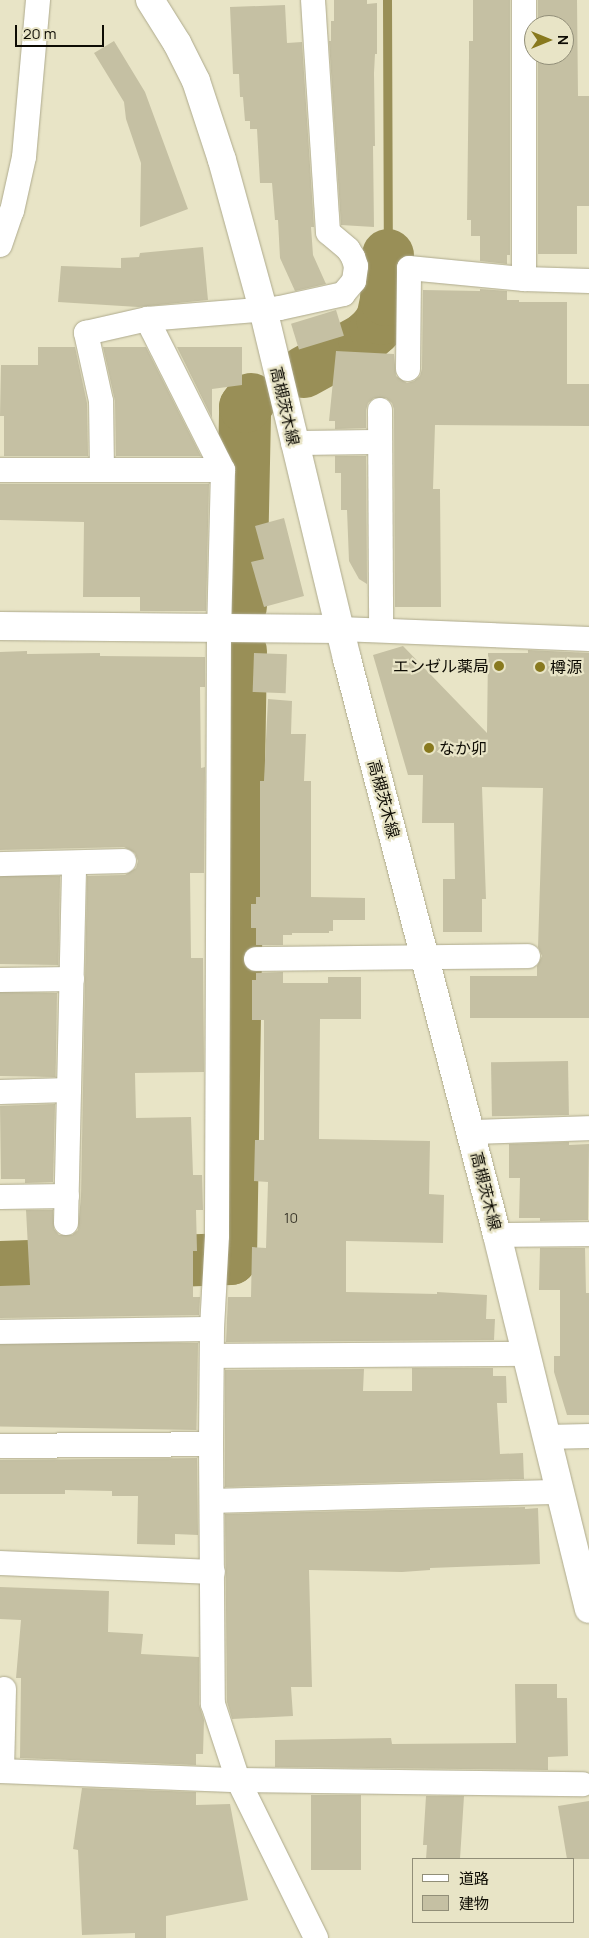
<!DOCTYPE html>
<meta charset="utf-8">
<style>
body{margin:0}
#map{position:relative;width:589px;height:1938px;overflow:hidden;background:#e8e4c6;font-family:Manrope,"Noto Sans JP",sans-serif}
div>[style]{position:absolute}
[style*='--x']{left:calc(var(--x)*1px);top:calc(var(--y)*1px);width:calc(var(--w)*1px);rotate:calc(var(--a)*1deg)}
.stream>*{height:9px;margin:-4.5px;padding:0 4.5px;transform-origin:4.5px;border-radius:4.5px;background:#998f57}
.river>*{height:52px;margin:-26px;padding:0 26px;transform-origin:26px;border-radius:26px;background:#998f57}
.building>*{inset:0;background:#c5c0a3;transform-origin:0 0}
.roads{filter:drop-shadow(0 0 1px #aeaa8d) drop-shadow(0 0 1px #aeaa8d)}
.minor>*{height:24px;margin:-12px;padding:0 12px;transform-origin:12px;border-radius:12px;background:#fff}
.tertiary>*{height:28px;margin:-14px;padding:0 14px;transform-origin:14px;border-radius:14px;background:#fff}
.secondary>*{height:28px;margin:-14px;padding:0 14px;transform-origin:14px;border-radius:14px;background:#fff}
.dots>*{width:14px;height:14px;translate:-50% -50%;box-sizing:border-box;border:2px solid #e8e4c6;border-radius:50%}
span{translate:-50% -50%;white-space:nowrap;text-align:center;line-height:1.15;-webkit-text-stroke:4.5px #e8e4c6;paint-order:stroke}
.number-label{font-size:14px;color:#3c392c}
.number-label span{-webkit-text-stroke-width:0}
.street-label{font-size:16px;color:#0e0c04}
.poi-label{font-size:16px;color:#0e0c04}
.right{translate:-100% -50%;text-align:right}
.left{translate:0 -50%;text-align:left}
.legend{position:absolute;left:412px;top:1858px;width:162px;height:65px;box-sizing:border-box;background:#e8e4c6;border:1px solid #918e78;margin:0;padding:6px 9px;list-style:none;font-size:15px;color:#0e0c04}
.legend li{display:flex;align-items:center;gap:10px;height:25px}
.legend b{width:25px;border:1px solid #918e78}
.north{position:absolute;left:524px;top:15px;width:50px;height:50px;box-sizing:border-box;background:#e8e4c6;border:1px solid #918e78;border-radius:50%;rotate:90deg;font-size:14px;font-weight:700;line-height:20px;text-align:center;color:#0e0c04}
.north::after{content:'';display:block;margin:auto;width:18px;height:22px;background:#88791e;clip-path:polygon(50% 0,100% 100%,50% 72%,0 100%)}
.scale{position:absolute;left:15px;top:25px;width:89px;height:22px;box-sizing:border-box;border:2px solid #0e0c04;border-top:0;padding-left:6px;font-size:15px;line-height:18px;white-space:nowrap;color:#0e0c04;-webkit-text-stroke:4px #e8e4c6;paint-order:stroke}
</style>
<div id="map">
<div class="stream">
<div style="--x:387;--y:0;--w:255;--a:89.8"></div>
</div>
<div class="river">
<div style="--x:304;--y:372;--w:68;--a:-28.8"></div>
<div style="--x:364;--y:339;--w:15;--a:-42"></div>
<div style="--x:375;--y:329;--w:12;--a:-55"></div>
<div style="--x:382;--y:319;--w:19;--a:-78"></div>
<div style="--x:386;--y:300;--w:45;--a:-87.5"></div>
<div style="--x:241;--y:606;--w:199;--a:-88.8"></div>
<div style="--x:245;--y:407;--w:10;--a:-53"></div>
<div style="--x:0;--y:1267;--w:231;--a:-2"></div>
<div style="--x:231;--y:1259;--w:608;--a:-89.06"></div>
</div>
<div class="building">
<div style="clip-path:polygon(334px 0,367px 0,367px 4px,377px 3px,377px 54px,375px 54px,374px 73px,375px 146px,373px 146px,374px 227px,341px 225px,329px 41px,331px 41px,331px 21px,334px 21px)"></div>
<div style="clip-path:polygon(473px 0,510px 0,510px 255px,507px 255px,507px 264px,480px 261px,480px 236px,471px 236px,471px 220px,467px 220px,469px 56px,469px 41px,473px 41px)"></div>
<div style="clip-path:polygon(538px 0,577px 0,578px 96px,589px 96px,589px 206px,577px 206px,577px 254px,538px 254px,538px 55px,564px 55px,564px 25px,538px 25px)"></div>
<div style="clip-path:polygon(285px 5px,287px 43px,302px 42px,314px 227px,311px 227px,313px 255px,326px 284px,295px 291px,280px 258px,278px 220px,275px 220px,272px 183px,260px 183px,257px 129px,250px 129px,250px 121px,245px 121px,243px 97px,240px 97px,239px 74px,233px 74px,230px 7px)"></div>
<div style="clip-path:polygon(114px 41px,145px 92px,188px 209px,140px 227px,141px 163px,126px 119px,124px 102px,94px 53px)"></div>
<div style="clip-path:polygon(203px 247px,208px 300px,138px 307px,58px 302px,61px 266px,121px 268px,121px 258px,139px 257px,140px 253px)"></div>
<div style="clip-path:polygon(480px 289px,507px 291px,507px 300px,519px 300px,519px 302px,567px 302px,567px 384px,589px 384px,589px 426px,435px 425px,433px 489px,440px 489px,441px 607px,395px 607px,394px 409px,392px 403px,386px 398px,374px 398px,368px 403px,366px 410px,366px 428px,335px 429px,335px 421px,329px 421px,336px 351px,394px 354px,396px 376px,407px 383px,414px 381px,420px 376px,422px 369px,423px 290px,480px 291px)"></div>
<div style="left:336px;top:310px;width:27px;height:47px;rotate:73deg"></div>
<div style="clip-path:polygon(38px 347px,75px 347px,87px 403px,88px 456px,4px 456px,4px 416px,0 416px,1px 365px,38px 365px)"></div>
<div style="clip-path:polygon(103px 347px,146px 347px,201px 456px,116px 456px,115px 401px)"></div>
<div style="clip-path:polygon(177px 347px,242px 347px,242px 385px,212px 389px,212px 418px)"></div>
<div style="clip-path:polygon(335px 456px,366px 456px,367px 584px,359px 579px,349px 561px,347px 510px,341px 510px,341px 473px,335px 473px)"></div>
<div style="clip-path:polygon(0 484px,209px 484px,206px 611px,140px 611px,140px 597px,83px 597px,84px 522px,0 520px)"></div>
<div style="clip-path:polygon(284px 518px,304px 596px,264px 607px,251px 562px,264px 559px,255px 526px)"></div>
<div style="clip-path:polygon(403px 646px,487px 733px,488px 653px,528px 653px,528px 650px,589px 653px,589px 1018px,470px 1018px,470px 976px,537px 976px,537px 966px,542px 956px,538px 947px,543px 788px,482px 787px,486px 899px,482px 899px,482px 932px,443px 932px,443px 879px,455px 879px,454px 823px,422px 823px,423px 775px,408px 775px,373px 655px)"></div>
<div style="clip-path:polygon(27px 651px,27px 654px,100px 653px,100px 656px,205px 657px,205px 687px,200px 687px,201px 768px,205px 767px,204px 873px,190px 873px,191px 958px,203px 958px,204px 1072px,135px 1073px,136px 1118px,191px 1117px,193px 1175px,202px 1175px,203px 1210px,196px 1210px,197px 1251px,193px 1251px,193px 1297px,200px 1297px,199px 1315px,0 1318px,0 1286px,30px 1285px,26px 1210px,53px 1210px,54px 1229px,59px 1235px,72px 1235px,78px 1230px,81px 1196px,87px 876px,125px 875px,136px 868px,138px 861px,135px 853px,124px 847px,0 850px,0 652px)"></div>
<div style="left:254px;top:653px;width:33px;height:39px;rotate:2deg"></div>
<div style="clip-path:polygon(268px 699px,292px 701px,291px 734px,306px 734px,304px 781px,311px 781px,311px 897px,365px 898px,365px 920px,333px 920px,333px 931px,329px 931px,329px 933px,292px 933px,292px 935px,283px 935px,283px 945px,256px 945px,256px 928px,251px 928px,251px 904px,256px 904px,256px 897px,260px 897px,260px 781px,264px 781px)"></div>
<div style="left:60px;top:876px;width:89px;height:60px;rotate:91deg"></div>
<div style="clip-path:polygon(283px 972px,283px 983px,328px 983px,328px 977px,361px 977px,361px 1019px,320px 1019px,319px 1139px,430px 1141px,429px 1194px,444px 1195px,443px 1243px,346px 1241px,346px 1292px,437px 1294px,437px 1292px,487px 1295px,486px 1319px,495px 1319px,494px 1340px,226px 1342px,228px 1297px,251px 1297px,252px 1247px,266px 1248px,268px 1182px,254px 1181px,255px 1140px,264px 1140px,264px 1020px,252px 1020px,252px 980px,256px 980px,256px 973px)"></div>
<div style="left:57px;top:993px;width:84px;height:57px;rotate:91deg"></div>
<div style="left:568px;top:1061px;width:54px;height:77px;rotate:89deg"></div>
<div style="clip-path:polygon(55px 1104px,53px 1182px,25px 1183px,25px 1179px,1px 1179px,0 1106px)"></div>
<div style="clip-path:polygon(569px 1142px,569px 1145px,589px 1144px,588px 1220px,540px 1221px,540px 1218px,519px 1218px,520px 1178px,509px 1178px,509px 1144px)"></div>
<div style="clip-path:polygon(540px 1248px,585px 1248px,586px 1293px,589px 1293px,589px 1415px,567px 1415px,554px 1372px,554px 1356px,560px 1356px,560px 1290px,539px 1290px)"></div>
<div style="left:198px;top:1343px;width:87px;height:198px;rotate:91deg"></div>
<div style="clip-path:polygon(412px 1368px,493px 1368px,493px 1376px,506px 1376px,507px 1403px,497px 1403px,500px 1454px,523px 1453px,524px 1479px,225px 1487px,225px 1370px,364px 1369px,363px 1391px,412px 1391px)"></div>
<div style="clip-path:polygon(197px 1458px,198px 1535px,175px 1534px,175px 1545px,137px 1544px,138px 1496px,112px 1496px,112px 1491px,65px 1490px,65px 1494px,0 1494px,0 1460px)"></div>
<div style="clip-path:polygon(525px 1507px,525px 1509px,538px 1508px,540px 1564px,430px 1568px,430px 1570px,402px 1572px,309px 1570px,312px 1687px,291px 1687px,293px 1716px,232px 1719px,227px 1702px,225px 1514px)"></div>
<div style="clip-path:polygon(0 1587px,109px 1591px,108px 1632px,143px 1634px,141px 1654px,199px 1657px,199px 1704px,204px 1720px,203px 1754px,196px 1754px,196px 1765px,20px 1758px,21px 1678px,16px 1678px,21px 1620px,0 1619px)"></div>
<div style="clip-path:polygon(515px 1684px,557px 1684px,557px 1698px,567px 1698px,568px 1756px,548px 1757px,548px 1770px,275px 1767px,275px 1740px,391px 1738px,392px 1744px,516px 1743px)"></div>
<div style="clip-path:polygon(82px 1788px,196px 1792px,196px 1805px,230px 1804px,248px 1900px,166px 1916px,166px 1938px,135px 1938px,135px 1933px,82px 1935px,78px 1850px,73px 1849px)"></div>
<div style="left:311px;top:1795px;width:50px;height:75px"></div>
<div style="clip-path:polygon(426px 1796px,464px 1796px,460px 1859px,426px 1859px,427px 1845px,423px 1845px)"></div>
<div style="clip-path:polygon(589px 1801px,589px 1859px,567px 1859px,558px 1806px)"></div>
</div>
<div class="roads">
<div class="minor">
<div style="--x:524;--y:0;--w:279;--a:90"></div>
<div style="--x:0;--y:245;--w:36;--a:-71"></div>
<div style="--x:12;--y:211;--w:55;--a:-77.5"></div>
<div style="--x:24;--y:157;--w:158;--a:-84.9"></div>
<div style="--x:147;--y:319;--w:169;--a:63.3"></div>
<div style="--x:223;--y:470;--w:159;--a:91.4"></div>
<div style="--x:219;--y:629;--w:607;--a:90.19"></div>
<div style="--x:217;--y:1236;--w:93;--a:93.1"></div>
<div style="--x:212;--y:1329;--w:115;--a:90.5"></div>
<div style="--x:211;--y:1444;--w:260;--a:89.6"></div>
<div style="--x:213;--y:1704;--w:80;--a:71.8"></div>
<div style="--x:238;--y:1780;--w:176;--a:63.7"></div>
<div style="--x:408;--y:369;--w:101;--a:-89.4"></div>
<div style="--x:409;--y:268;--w:116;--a:5.5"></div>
<div style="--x:524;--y:279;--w:65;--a:1.8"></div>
<div style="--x:380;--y:410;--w:219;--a:89.7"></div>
<div style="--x:293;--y:443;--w:87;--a:-0.7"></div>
<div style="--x:0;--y:470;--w:223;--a:0"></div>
<div style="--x:102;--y:470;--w:69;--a:-90.8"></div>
<div style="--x:101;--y:401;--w:70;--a:-102.4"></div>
<div style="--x:86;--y:333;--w:63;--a:-12.9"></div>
<div style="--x:147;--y:319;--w:133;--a:-4.7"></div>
<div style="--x:280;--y:308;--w:65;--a:-12.5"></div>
<div style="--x:343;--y:294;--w:17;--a:-50"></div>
<div style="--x:354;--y:281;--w:15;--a:-82"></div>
<div style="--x:356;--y:266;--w:9;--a:-108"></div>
<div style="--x:353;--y:257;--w:9;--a:-122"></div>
<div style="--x:348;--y:249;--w:26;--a:-140"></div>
<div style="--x:328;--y:232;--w:232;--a:-93.7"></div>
<div style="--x:340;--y:629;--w:249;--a:2.3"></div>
<div style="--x:0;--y:864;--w:124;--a:-1.4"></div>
<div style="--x:256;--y:959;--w:272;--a:-0.6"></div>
<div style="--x:0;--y:980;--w:72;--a:-0.8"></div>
<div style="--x:0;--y:1092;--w:69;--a:-1.7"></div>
<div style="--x:471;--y:1132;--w:118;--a:-1.9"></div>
<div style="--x:0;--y:1197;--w:67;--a:-0.9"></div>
<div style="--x:66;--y:1223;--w:360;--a:-88.7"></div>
<div style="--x:497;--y:1235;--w:92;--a:-0.6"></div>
<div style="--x:0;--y:1332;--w:212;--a:-0.8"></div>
<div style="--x:212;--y:1356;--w:314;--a:-0.4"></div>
<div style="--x:546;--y:1437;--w:43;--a:-1.3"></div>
<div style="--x:0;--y:1446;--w:211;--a:-0.5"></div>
<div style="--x:212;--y:1501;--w:348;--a:-1.5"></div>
<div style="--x:0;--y:1563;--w:213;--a:2.4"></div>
<div style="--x:0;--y:1771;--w:238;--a:2.2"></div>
<div style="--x:238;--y:1780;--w:345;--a:0.7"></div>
<div style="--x:2;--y:1771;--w:82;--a:-88.6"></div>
</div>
<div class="tertiary">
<div style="--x:0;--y:626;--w:340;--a:0.5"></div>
</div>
<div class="secondary">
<div style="--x:150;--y:0;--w:51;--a:57.9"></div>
<div style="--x:177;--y:43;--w:42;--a:63.4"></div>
<div style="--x:196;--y:81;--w:83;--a:71.8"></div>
<div style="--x:222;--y:160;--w:155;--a:74.6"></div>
<div style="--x:263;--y:309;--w:360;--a:76.5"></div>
<div style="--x:347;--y:659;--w:595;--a:75.4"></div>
<div style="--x:497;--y:1235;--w:385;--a:76.2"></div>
</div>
</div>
<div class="dots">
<div style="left:499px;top:666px;background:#88791e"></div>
<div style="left:540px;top:667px;background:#88791e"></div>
<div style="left:429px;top:748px;background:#88791e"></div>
</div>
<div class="number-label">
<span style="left:291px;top:1218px">10</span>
</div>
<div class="street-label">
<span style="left:285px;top:406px;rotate:77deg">高槻茨木線</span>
<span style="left:384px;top:799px;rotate:75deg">高槻茨木線</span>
<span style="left:486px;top:1191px;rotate:76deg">高槻茨木線</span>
</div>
<div class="poi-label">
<span class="right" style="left:489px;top:666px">エンゼル薬局</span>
<span class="left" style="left:550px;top:667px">樽源</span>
<span class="left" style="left:439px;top:748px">なか卯</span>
</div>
<ul class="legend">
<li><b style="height:6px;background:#fff"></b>道路</li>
<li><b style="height:14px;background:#c5c0a3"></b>建物</li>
</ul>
<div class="north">N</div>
<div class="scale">20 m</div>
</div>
